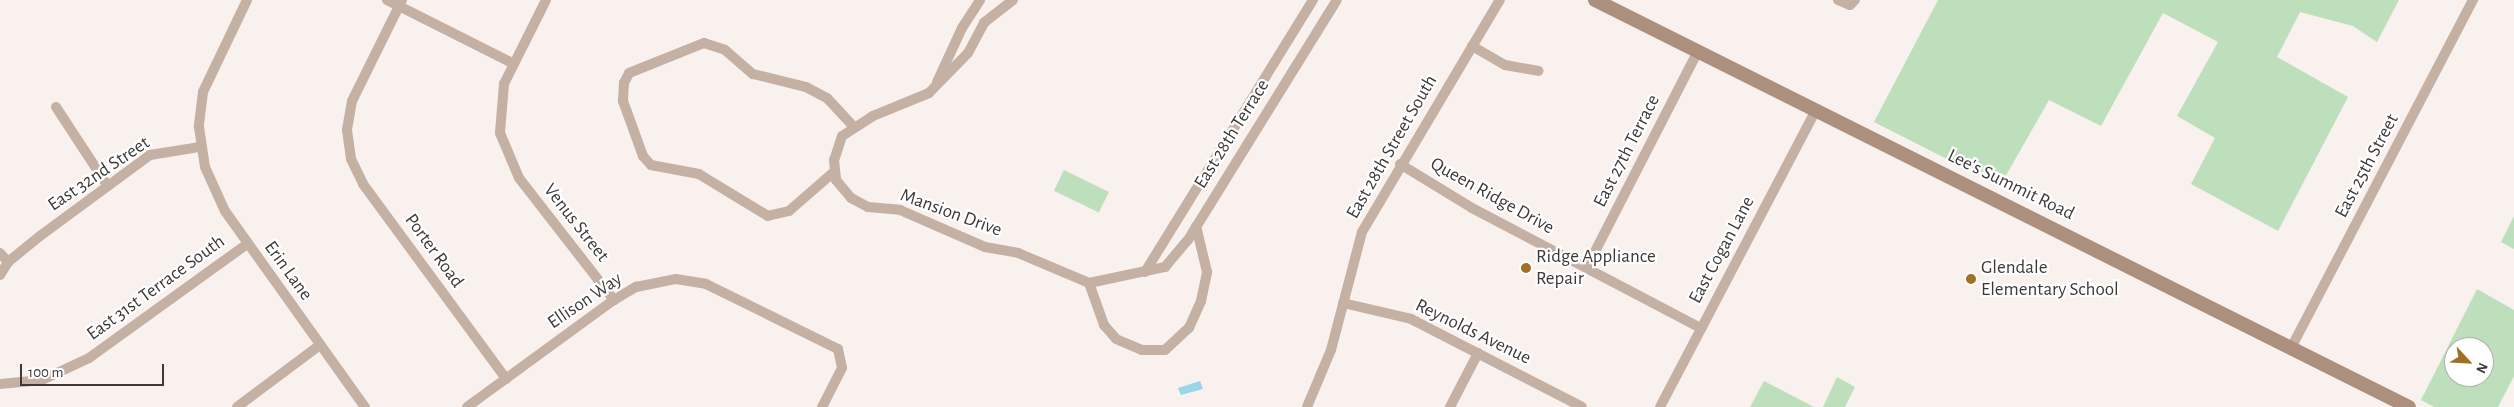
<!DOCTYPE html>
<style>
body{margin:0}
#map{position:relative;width:2514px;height:407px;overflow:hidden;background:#f8f1ee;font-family:"Alegreya Sans",sans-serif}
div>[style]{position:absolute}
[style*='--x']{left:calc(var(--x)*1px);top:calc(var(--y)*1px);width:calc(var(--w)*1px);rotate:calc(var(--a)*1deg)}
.green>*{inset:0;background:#bddfbb;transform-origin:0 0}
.water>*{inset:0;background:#9ad5e8}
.minor>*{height:10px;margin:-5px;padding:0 5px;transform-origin:5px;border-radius:5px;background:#c5b0a4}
.secondary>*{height:14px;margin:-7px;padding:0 7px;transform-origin:7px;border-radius:7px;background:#ad8f7d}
.dots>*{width:14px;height:14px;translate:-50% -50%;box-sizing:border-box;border:2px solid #fff;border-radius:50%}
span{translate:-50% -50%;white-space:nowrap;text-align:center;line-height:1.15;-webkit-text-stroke:4.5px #fff;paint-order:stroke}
.street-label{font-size:19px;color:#3c3938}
.poi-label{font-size:19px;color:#3c3938}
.left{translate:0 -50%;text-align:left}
.north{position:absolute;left:2444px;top:337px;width:50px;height:50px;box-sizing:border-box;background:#fff;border:1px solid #b1b0af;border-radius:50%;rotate:115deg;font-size:14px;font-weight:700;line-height:20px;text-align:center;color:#3c3938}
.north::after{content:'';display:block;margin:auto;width:18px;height:22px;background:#a17025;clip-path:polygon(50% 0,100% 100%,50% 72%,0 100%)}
.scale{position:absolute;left:20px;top:364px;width:144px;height:22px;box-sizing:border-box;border:2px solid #3c3938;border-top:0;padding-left:6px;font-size:15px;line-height:18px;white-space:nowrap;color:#3c3938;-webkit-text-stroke:4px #fff;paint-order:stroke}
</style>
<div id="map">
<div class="green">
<div style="clip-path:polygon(1938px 0,2399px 0,2377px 42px,2353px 26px,2300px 12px,2277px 57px,2348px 97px,2278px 231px,2191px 184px,2215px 138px,2177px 116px,2218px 42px,2163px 13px,2101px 126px,2049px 100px,2000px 186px,1874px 122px)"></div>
<div style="left:1064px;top:170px;width:50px;height:23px;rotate:26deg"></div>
<div style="clip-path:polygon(2514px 216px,2514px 249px,2501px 242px)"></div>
<div style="clip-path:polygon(evenodd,2477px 289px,2514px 310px,2514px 376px,2498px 407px,2434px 407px,2421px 400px,2477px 289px,2454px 347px,2484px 347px,2484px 377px,2454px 377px,2454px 347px)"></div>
<div style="clip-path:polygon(1837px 377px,1855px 387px,1845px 407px,1823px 407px)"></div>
<div style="clip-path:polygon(1764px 381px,1814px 407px,1750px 407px)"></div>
</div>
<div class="water">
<div style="clip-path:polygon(1200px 381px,1203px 389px,1181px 395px,1178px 388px)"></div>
</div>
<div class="minor">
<div style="--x:247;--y:0;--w:102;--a:115.6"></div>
<div style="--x:203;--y:92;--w:35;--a:97"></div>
<div style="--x:199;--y:127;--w:40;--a:81.5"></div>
<div style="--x:205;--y:167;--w:48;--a:65.6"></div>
<div style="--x:225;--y:211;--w:241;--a:54.5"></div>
<div style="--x:387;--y:0;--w:142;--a:26.7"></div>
<div style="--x:402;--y:0;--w:113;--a:116.3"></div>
<div style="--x:352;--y:101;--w:29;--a:100"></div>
<div style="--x:347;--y:130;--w:29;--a:82"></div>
<div style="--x:351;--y:159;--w:28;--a:64"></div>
<div style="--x:363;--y:184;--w:242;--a:53.7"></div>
<div style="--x:546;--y:0;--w:94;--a:116.6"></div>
<div style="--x:504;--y:84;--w:49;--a:94.7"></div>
<div style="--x:500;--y:133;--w:49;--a:67.1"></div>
<div style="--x:519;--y:178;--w:155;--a:52.1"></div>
<div style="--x:1013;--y:0;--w:37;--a:142"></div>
<div style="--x:984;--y:23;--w:34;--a:118"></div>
<div style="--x:968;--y:53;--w:56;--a:134.3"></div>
<div style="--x:929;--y:93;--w:61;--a:157.7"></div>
<div style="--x:873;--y:116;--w:37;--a:147"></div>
<div style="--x:842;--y:136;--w:25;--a:108"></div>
<div style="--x:834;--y:160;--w:20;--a:84"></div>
<div style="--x:836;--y:180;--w:23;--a:50"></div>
<div style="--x:851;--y:198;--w:19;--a:28"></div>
<div style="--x:868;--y:207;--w:32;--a:5"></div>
<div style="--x:900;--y:210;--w:93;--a:23.5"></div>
<div style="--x:985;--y:247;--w:34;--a:10"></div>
<div style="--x:1018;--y:253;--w:77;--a:22.9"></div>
<div style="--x:1838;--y:0;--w:13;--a:23"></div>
<div style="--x:1850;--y:5;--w:7;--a:-45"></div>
<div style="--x:1472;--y:46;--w:38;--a:30"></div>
<div style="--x:1505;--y:65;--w:34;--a:10"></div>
<div style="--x:937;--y:82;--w:60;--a:-65.2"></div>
<div style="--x:962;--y:28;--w:33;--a:-57"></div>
<div style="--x:56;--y:107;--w:93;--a:56.8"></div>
<div style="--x:1400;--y:164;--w:84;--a:31.4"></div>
<div style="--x:1472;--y:208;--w:259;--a:27.7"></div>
<div style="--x:835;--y:171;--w:61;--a:139"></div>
<div style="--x:789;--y:211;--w:22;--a:167"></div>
<div style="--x:768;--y:216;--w:81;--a:-148.7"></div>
<div style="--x:699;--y:174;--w:49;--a:-169.4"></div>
<div style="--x:651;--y:165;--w:12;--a:-132"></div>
<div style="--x:643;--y:156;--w:59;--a:-110"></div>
<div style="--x:623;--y:101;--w:18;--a:-87"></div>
<div style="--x:624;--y:83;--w:11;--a:-63"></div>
<div style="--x:629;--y:73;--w:81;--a:-21.8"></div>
<div style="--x:704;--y:43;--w:22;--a:18"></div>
<div style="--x:725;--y:50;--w:37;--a:41"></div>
<div style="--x:753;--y:74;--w:55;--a:13.8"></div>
<div style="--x:806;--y:87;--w:24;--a:28"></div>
<div style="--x:827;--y:98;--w:38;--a:47"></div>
<div style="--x:0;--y:253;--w:12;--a:48"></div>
<div style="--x:1587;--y:267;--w:243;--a:-62.8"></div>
<div style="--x:1145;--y:272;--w:320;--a:-58.3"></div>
<div style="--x:0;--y:275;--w:15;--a:-58"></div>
<div style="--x:8;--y:262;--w:41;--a:-39.1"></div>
<div style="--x:40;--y:236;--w:137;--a:-36.4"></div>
<div style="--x:150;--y:155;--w:51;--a:-9.1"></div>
<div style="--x:1089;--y:283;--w:78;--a:-11.9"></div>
<div style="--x:1165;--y:267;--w:35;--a:-50"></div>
<div style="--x:1188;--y:240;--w:282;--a:-58.2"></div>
<div style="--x:1089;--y:283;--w:45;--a:70.3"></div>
<div style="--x:1104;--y:325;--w:18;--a:49"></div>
<div style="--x:1116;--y:339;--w:28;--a:23"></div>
<div style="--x:1142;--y:350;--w:23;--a:0"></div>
<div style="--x:1165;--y:350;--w:33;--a:-43"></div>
<div style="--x:1189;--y:328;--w:30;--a:-66"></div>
<div style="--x:1201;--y:301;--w:30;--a:-78"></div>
<div style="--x:1207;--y:272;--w:47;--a:-103.4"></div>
<div style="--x:1343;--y:303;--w:70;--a:13.2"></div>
<div style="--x:1411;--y:319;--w:192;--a:27.2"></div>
<div style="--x:2291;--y:348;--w:393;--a:-62.4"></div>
<div style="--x:0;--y:384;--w:42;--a:-5.4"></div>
<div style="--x:42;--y:380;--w:52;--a:-25.1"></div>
<div style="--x:89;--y:358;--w:195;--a:-35.8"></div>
<div style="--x:237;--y:407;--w:104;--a:-36.8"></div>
<div style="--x:467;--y:407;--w:182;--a:-36.1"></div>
<div style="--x:614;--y:300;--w:26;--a:-31"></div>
<div style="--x:636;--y:287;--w:41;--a:-11.3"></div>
<div style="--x:676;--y:279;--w:30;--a:9"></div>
<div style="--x:706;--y:284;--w:147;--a:26.2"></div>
<div style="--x:838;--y:349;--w:19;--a:78"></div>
<div style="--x:842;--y:368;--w:44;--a:117.1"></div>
<div style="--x:1307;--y:407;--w:62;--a:-67.2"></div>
<div style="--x:1331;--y:350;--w:122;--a:-75.3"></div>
<div style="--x:1362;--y:232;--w:270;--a:-59.3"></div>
<div style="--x:1450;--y:407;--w:61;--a:-62.6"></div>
<div style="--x:1660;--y:407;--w:335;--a:-62.3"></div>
</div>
<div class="secondary">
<div style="--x:1595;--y:0;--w:910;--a:26.57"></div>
</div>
<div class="dots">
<div style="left:1526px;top:268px;background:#a17025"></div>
<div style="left:1971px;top:279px;background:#a17025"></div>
</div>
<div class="street-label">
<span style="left:1232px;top:134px;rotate:-58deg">East 28th Terrace</span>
<span style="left:1392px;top:147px;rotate:-60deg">East 28th Street South</span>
<span style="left:1627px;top:151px;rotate:-63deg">East 27th Terrace</span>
<span style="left:2367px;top:166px;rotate:-62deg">East 25th Street</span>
<span style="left:99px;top:174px;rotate:-34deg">East 32nd Street</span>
<span style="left:2011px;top:185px;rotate:26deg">Lee's Summit Road</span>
<span style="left:1492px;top:196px;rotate:29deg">Queen Ridge Drive</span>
<span style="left:951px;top:213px;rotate:20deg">Mansion Drive</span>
<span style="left:576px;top:223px;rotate:52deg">Venus Street</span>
<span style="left:1722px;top:250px;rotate:-62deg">East Cogan Lane</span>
<span style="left:434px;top:251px;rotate:54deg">Porter Road</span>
<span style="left:288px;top:271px;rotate:54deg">Erin Lane</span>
<span style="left:156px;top:288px;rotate:-36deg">East 31st Terrace South</span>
<span style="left:585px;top:301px;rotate:-34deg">Ellison Way</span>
<span style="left:1473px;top:332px;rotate:26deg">Reynolds Avenue</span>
</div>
<div class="poi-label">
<span class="left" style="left:1536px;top:268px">Ridge Appliance<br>Repair</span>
<span class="left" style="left:1981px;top:279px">Glendale<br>Elementary School</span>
</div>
<div class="north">N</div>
<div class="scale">100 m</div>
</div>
